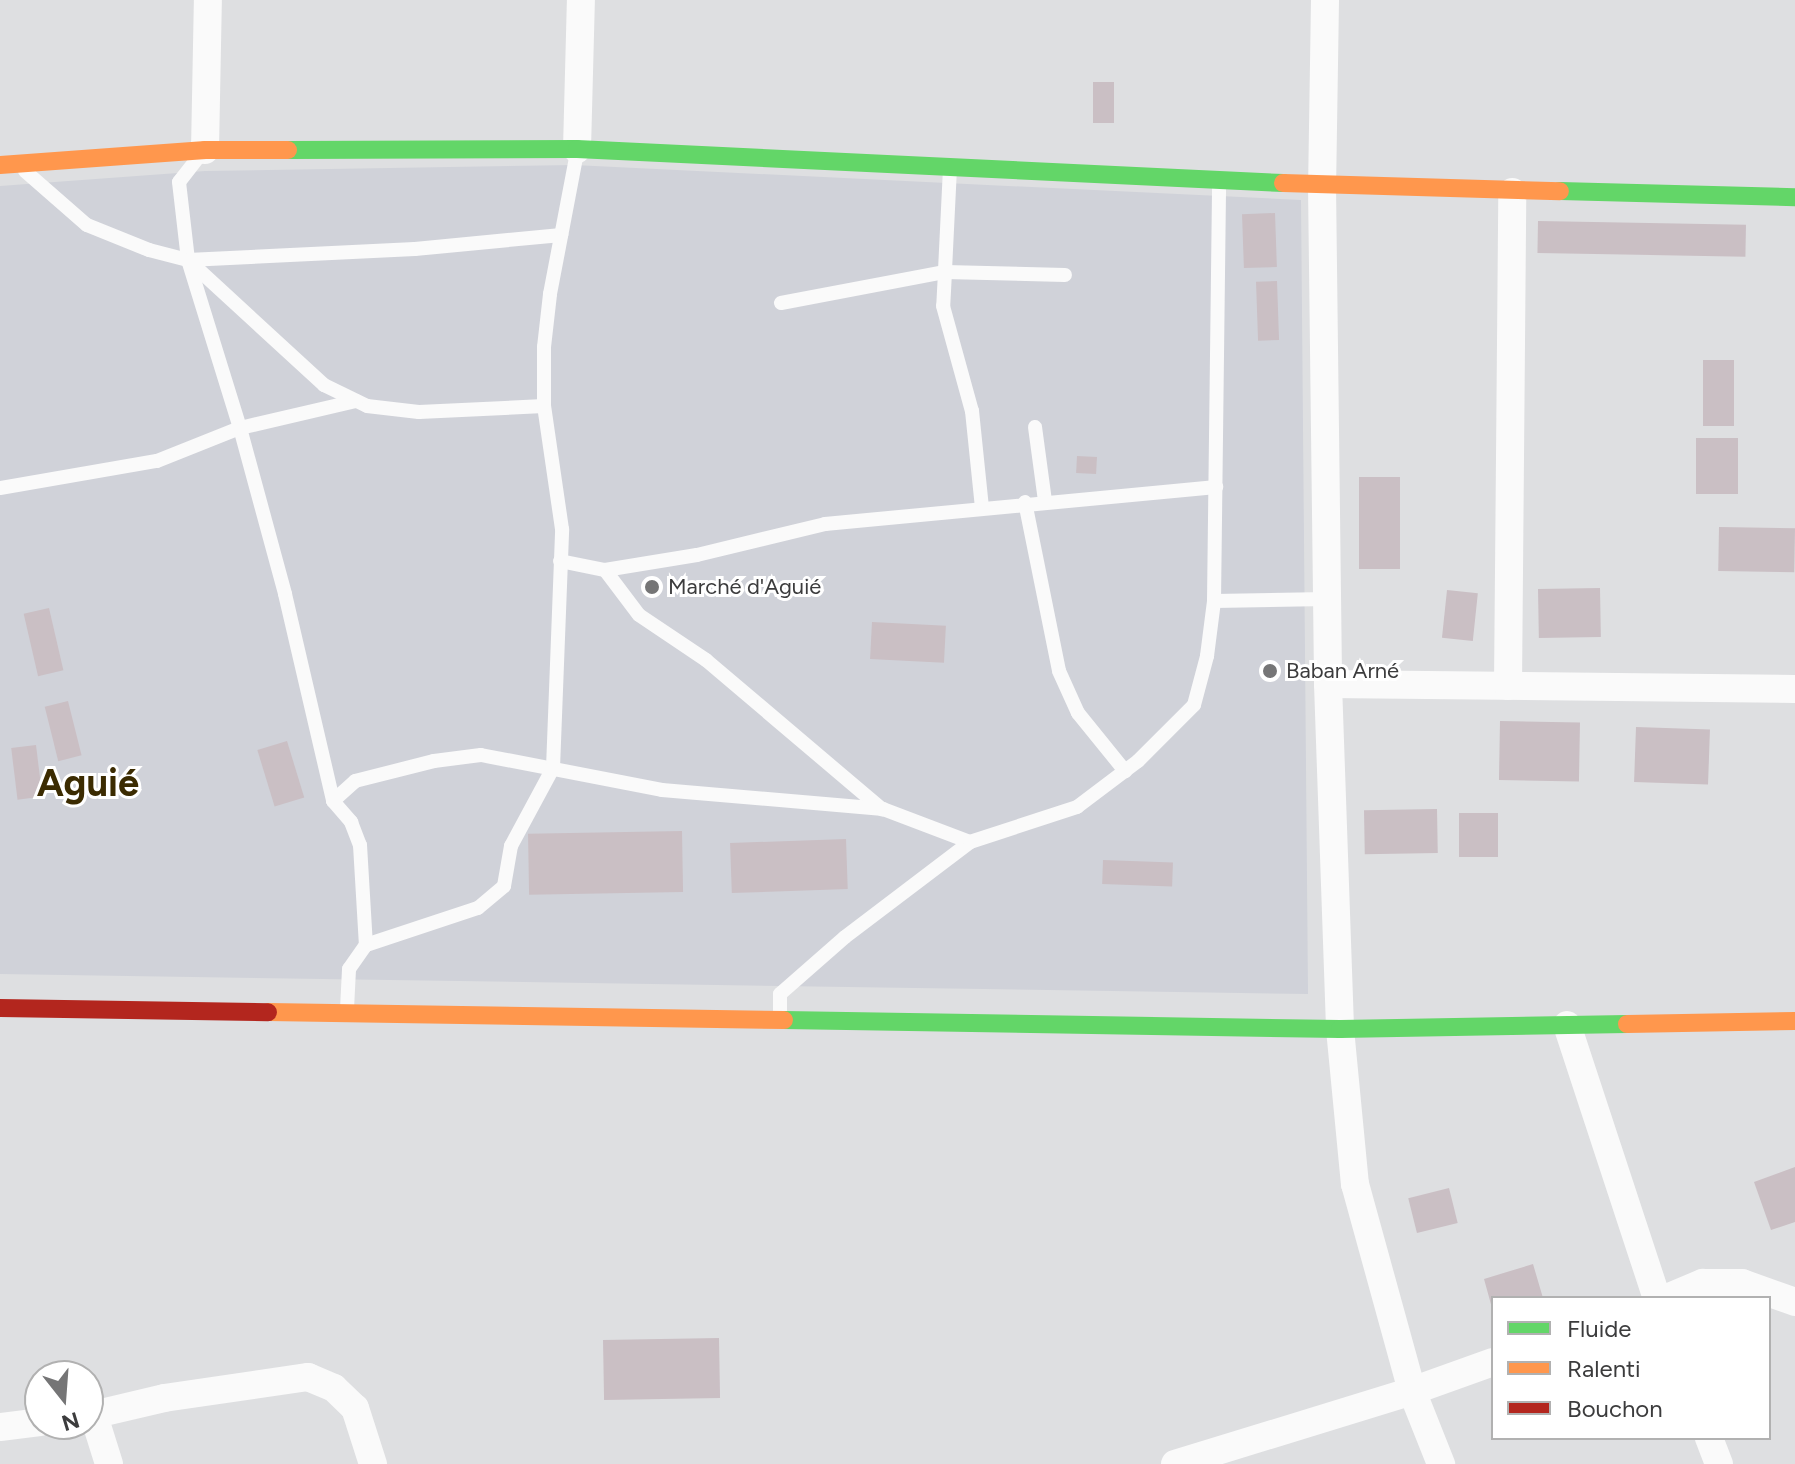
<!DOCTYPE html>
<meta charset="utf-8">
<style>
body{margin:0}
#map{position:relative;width:1795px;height:1464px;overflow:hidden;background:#dedfe1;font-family:Figtree,sans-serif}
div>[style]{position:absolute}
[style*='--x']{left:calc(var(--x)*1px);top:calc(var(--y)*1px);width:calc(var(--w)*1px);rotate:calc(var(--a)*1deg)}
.built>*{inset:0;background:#d0d2d9}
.building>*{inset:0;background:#cabfc4;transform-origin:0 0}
.lane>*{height:14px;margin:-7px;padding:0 7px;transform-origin:7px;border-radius:7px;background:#fafafa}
.street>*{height:28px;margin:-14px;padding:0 14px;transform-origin:14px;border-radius:14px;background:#fafafa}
.fast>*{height:18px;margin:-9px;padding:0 9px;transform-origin:9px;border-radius:9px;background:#63d668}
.slow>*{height:18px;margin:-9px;padding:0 9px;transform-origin:9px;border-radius:9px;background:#ff974d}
.jam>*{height:18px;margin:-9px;padding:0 9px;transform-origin:9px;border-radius:9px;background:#b3261e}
.dots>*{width:22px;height:22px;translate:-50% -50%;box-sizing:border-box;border:4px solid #fff;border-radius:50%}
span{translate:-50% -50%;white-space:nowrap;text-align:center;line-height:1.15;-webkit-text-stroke:6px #fff;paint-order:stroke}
.poi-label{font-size:22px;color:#3c3c3d}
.left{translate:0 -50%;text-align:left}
.town-label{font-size:38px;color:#3b2b01;font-weight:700}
.legend{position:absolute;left:1491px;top:1296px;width:280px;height:144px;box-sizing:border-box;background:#fff;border:2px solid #b1b1b1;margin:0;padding:10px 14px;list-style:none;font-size:24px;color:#3c3c3d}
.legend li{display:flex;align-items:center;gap:16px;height:40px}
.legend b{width:40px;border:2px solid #b1b1b1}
.north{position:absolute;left:24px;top:1360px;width:80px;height:80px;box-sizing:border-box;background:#fff;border:2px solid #b1b1b1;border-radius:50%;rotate:163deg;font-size:22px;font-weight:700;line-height:32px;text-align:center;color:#3c3c3d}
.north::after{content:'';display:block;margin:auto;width:28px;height:36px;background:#757576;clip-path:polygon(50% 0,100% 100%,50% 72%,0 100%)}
</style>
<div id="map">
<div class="built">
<div style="clip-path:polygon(574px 165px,1301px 200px,1308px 994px,0 974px,0 186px,205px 171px)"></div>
</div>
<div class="building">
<div style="left:1114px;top:82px;width:41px;height:21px;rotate:90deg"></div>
<div style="left:1275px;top:213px;width:54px;height:33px;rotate:88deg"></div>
<div style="left:1538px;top:221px;width:208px;height:32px;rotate:1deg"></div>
<div style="left:1277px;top:281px;width:59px;height:21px;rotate:88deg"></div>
<div style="left:1734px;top:360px;width:66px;height:31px;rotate:90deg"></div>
<div style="left:1696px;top:438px;width:42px;height:56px"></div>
<div style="left:1077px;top:456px;width:20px;height:17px;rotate:3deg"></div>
<div style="left:1400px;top:477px;width:92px;height:41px;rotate:90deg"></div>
<div style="left:1719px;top:527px;width:76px;height:44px;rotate:1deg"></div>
<div style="left:1600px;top:588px;width:49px;height:62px;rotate:89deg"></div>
<div style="left:1447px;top:590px;width:31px;height:48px;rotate:6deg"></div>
<div style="left:49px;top:608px;width:64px;height:26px;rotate:77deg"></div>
<div style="left:872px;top:622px;width:74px;height:37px;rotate:3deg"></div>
<div style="left:68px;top:701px;width:56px;height:24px;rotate:76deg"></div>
<div style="left:1500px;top:721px;width:80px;height:59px;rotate:1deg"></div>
<div style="left:1636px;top:727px;width:74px;height:55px;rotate:2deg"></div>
<div style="left:287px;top:741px;width:59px;height:31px;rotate:73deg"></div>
<div style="left:36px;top:745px;width:52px;height:25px;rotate:83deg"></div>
<div style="left:1437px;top:809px;width:44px;height:73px;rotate:89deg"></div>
<div style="left:1459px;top:813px;width:39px;height:44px"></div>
<div style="left:682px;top:831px;width:61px;height:154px;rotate:89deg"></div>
<div style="left:846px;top:839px;width:50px;height:116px;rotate:88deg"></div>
<div style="left:1103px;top:860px;width:70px;height:24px;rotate:2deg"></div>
<div style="clip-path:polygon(1795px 1167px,1795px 1222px,1771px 1230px,1754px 1182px)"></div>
<div style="left:1449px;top:1188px;width:36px;height:42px;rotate:76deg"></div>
<div style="clip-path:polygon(1533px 1264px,1543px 1298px,1493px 1298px,1492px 1308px,1484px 1279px)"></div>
<div style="left:719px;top:1338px;width:60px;height:116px;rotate:89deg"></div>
</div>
<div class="lane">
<div style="--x:197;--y:159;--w:29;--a:128"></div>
<div style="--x:179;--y:182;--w:79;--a:83.4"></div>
<div style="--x:188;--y:260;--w:176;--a:72.8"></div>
<div style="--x:240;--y:428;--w:172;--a:74.8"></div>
<div style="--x:285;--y:594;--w:212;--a:76.9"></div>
<div style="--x:333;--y:801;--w:28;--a:49"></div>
<div style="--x:351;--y:822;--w:25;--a:69"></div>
<div style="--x:360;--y:845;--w:100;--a:86.6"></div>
<div style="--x:950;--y:168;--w:104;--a:92.8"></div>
<div style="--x:945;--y:272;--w:120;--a:1.4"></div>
<div style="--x:25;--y:171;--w:82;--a:41.1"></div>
<div style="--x:87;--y:225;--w:67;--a:22"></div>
<div style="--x:149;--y:250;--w:40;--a:14.4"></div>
<div style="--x:188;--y:260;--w:227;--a:-2.8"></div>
<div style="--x:415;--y:249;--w:147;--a:-5.5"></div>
<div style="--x:188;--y:260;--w:185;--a:42.6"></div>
<div style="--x:324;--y:385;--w:48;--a:26"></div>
<div style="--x:367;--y:406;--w:52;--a:6.6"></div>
<div style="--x:419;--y:412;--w:125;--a:-2.7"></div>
<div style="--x:781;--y:303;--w:167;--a:-10.7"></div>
<div style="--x:945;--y:272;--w:34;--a:93"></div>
<div style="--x:943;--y:306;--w:109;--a:74.6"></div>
<div style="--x:972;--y:411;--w:97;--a:84.1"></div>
<div style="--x:1035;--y:427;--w:75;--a:82.3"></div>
<div style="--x:0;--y:488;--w:159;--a:-9.8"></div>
<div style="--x:157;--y:461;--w:89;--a:-21.7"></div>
<div style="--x:240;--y:428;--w:119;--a:-13.1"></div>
<div style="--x:1025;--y:502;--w:172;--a:78.6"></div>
<div style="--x:1059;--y:671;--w:46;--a:65.7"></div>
<div style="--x:1078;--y:713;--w:75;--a:51"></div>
<div style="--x:560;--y:561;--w:46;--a:11.3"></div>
<div style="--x:605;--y:570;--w:93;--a:-9.3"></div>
<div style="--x:697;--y:555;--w:132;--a:-13.6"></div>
<div style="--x:825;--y:524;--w:393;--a:-5.4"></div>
<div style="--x:605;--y:570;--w:56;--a:52.9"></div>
<div style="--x:639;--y:615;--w:81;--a:33.9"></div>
<div style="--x:706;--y:660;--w:231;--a:40.3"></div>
<div style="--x:1214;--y:601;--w:113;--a:-1"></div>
<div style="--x:333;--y:801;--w:30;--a:-42"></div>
<div style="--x:355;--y:781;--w:81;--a:-14.2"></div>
<div style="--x:434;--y:761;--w:47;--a:-7.3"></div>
<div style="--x:481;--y:755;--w:184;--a:10.9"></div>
<div style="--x:662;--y:790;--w:222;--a:4.9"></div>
<div style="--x:883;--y:809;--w:93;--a:20.8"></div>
<div style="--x:347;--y:1009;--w:40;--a:-87.1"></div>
<div style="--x:349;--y:969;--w:29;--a:-55"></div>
<div style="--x:366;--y:945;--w:118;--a:-18.3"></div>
<div style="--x:478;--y:908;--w:34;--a:-40"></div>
<div style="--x:504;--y:886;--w:41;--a:-80.1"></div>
<div style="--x:511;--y:846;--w:89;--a:-61.7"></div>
<div style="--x:553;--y:768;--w:239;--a:-87.8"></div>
<div style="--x:562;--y:529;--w:124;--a:-98.3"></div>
<div style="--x:544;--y:406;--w:59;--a:-90"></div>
<div style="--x:544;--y:347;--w:53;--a:-83.5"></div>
<div style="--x:550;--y:294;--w:144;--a:-79.2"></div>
<div style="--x:780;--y:1015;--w:21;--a:-90"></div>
<div style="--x:780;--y:994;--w:86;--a:-41.2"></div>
<div style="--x:845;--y:937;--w:157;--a:-37.2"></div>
<div style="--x:970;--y:842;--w:113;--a:-18.1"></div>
<div style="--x:1077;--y:807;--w:76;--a:-37"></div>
<div style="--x:1138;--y:761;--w:79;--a:-45"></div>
<div style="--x:1194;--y:705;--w:51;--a:-75.1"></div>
<div style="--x:1207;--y:656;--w:55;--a:-82.7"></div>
<div style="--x:1214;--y:601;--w:420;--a:-89.3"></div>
</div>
<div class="street">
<div style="--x:1325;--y:0;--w:185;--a:90.9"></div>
<div style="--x:1322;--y:185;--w:499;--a:89.3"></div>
<div style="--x:1328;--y:684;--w:345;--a:88"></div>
<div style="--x:1340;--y:1029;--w:156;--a:84.5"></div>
<div style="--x:1355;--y:1184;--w:215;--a:74.6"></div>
<div style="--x:1412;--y:1391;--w:79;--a:68.3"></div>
<div style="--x:577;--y:149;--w:149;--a:-88.5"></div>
<div style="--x:205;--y:150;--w:150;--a:-88.9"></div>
<div style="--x:1328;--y:684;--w:467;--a:0.6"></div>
<div style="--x:1508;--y:686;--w:494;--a:-89.5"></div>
<div style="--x:1567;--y:1025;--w:287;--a:71.8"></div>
<div style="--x:1667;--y:1298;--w:39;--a:-23"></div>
<div style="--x:1703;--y:1283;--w:39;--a:0"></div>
<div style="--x:1742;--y:1283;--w:56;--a:19.7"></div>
<div style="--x:88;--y:1416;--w:78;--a:-13.3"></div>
<div style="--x:164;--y:1398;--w:146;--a:-8.3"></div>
<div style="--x:308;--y:1377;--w:28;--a:23"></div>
<div style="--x:334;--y:1388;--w:29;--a:44"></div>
<div style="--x:355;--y:1408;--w:59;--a:72.2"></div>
<div style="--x:94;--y:1416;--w:50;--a:72.6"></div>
<div style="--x:0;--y:1427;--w:40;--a:-7.1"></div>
<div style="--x:1709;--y:1438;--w:28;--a:69"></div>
<div style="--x:1175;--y:1464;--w:248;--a:-17.1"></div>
<div style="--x:1412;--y:1391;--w:86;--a:-19.7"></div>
</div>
<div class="fast">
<div style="--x:288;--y:150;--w:289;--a:-0.2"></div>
<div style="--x:577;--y:149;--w:707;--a:2.76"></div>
<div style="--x:1560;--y:191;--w:235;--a:1.5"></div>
<div style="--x:784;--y:1020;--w:556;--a:0.93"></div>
<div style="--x:1340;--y:1029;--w:287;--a:-1"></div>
</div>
<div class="slow">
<div style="--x:0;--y:165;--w:206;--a:-4.2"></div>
<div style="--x:205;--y:150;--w:83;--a:0"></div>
<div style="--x:1283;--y:183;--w:277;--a:1.7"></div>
<div style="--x:268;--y:1012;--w:516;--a:0.89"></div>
<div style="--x:1627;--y:1024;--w:168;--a:-1"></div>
</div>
<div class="jam">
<div style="--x:0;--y:1008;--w:268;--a:0.9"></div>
</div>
<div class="dots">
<div style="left:652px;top:587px;background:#757576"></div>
<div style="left:1270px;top:671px;background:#757576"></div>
</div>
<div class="poi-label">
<span class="left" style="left:668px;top:587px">Marché d'Aguié</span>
<span class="left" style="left:1286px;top:671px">Baban Arné</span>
</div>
<div class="town-label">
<span style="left:88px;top:784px">Aguié</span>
</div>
<ul class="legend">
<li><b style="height:10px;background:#63d668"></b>Fluide</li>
<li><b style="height:10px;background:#ff974d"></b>Ralenti</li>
<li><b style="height:10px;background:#b3261e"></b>Bouchon</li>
</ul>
<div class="north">N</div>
</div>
